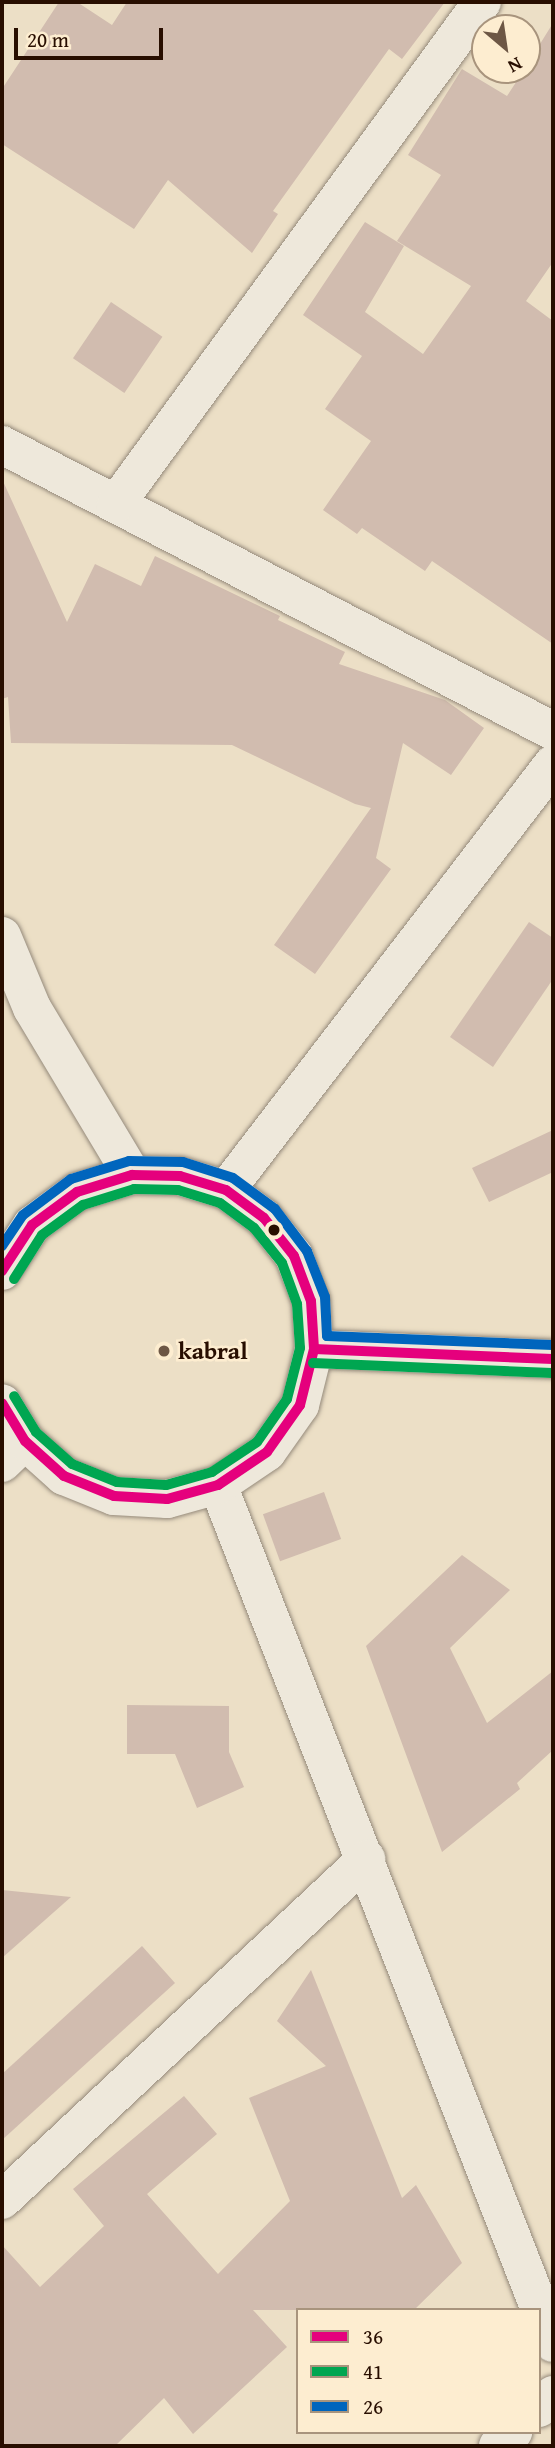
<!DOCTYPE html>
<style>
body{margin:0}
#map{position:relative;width:555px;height:2448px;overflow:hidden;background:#ecdfc6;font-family:"Gentium Book Plus",serif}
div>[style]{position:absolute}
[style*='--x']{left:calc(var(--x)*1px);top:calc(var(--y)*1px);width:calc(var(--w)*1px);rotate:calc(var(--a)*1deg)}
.building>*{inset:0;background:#d1bcaf;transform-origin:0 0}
.roads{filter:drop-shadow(0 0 2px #958a7b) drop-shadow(0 0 2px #958a7b)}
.street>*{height:38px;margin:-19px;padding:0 19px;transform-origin:19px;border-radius:19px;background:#eee8db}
.secondary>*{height:38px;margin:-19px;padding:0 19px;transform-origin:19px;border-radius:19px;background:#eee8db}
.bus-1>*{height:10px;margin:-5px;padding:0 5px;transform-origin:5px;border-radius:5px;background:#e5007d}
.bus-2>*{height:10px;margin:-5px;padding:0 5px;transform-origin:5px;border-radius:5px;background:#00a651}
.bus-3>*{height:10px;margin:-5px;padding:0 5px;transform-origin:5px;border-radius:5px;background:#0065bd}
.dots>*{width:19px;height:19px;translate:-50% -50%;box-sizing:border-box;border:4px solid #fdedd0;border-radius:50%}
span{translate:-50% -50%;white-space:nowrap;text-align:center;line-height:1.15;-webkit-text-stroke:5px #fdedd0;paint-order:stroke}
.poi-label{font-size:24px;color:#280e00;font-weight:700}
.left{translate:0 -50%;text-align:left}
.frame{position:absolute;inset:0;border:4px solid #280e00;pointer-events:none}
.legend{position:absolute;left:296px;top:2308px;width:245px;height:126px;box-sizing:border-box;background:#fdedd0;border:2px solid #a8947d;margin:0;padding:9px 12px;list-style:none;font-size:21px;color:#280e00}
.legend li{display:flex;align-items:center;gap:14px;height:35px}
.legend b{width:35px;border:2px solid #a8947d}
.north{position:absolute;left:471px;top:14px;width:70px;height:70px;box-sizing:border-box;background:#fdedd0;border:2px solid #a8947d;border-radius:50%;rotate:151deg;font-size:19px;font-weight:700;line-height:28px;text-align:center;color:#280e00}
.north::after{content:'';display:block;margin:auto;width:24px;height:32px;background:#6d5745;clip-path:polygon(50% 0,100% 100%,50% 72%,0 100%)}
.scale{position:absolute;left:14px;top:28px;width:149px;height:32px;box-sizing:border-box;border:4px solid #280e00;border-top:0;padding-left:9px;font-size:21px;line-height:24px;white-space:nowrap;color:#280e00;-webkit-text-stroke:5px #fdedd0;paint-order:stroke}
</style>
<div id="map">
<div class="building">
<div style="clip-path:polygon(59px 2px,77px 2px,112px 25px,127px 2px,445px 2px,402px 59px,389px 49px,273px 211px,278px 214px,252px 253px,168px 180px,134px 229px,2px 144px,2px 89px)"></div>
<div style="clip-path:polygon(553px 23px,553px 262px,526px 301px,553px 321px,553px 644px,432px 561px,425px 571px,362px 528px,357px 534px,323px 510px,371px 441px,325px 409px,362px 356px,303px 315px,365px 222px,404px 246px,365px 312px,423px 354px,471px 286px,397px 241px,441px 175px,408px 155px,462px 69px,507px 96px,524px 70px,527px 70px,527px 65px)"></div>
<div style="left:111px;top:302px;width:62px;height:68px;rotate:34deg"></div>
<div style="clip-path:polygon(2px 479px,67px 622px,95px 564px,141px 586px,155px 556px,280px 616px,278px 620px,345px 652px,339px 664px,445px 700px,484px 728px,451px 775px,403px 743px,376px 858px,391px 869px,315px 974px,274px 945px,371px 808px,355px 804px,232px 745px,11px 743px,8px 697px,2px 699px)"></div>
<div style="clip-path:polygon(529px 922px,553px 938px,553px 979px,493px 1067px,450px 1037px)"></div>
<div style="clip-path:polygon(553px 1130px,553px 1172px,489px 1202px,472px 1168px)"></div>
<div style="left:324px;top:1492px;width:50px;height:65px;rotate:70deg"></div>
<div style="clip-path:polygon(462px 1555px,510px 1590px,450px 1648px,487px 1723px,553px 1671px,553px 1750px,517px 1783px,520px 1789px,442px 1852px,366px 1646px)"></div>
<div style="clip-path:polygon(127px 1705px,229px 1706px,229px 1752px,244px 1787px,197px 1808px,175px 1754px,127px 1754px)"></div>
<div style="clip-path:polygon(2px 1890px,71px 1897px,2px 1958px)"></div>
<div style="clip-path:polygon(142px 1946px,175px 1983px,2px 2140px,2px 2074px)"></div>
<div style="clip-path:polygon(311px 1970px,402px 2198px,416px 2185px,462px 2263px,414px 2310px,253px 2310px,287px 2347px,193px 2434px,164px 2398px,115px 2446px,2px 2446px,2px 2245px,40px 2287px,104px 2226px,73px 2189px,184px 2096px,217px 2134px,147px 2194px,218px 2274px,290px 2201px,249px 2098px,326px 2066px,277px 2021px)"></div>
</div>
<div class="roads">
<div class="street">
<div style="--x:2;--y:445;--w:621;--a:27.43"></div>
<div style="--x:116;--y:504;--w:621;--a:-53.9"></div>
<div style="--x:2;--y:936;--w:78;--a:67.4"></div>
<div style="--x:32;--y:1008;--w:195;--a:59.1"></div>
<div style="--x:226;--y:1190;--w:537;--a:-52.49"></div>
<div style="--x:314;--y:1349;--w:239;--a:2.4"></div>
<div style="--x:2;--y:1463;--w:32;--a:-44"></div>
<div style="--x:218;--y:1485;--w:921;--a:68.67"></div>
<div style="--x:2;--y:2200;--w:499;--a:-43.1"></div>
<div style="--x:539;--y:2408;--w:19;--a:-43"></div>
<div style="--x:498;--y:2446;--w:21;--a:-43"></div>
</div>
<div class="secondary">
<div style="--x:2;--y:1271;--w:55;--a:-56.9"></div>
<div style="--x:32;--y:1225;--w:56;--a:-36.3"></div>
<div style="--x:77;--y:1192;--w:58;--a:-17.2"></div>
<div style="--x:132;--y:1175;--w:48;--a:1.2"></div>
<div style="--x:180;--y:1176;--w:48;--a:16.9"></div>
<div style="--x:226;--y:1190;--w:47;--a:36.4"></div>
<div style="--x:264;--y:1218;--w:48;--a:51.7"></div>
<div style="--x:294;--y:1256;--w:48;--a:69.3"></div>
<div style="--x:311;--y:1301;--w:48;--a:86.4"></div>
<div style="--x:314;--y:1349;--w:58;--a:104"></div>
<div style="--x:300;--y:1405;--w:57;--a:125.1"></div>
<div style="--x:267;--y:1452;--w:59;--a:146"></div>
<div style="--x:218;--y:1485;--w:53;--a:164.6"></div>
<div style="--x:167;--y:1499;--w:53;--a:-176.8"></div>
<div style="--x:114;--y:1496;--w:54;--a:-158.2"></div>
<div style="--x:64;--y:1476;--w:52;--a:-138.1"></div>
<div style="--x:25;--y:1441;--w:44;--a:-121.2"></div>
</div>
</div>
<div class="bus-1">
<div style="--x:2;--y:1271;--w:55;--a:-56.9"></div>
<div style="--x:32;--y:1225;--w:56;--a:-36.3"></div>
<div style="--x:77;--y:1192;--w:58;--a:-17.2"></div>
<div style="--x:132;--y:1175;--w:48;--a:1.2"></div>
<div style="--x:180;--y:1176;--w:48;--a:16.9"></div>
<div style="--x:226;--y:1190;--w:47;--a:36.4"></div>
<div style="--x:264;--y:1218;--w:48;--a:51.7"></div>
<div style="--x:294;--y:1256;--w:48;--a:69.3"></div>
<div style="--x:311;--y:1301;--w:48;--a:86.4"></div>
<div style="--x:314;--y:1349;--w:58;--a:104"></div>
<div style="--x:300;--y:1405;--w:57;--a:125.1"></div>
<div style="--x:267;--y:1452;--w:59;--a:146"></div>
<div style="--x:218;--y:1485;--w:53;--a:164.6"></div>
<div style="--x:167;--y:1499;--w:53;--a:-176.8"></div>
<div style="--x:114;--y:1496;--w:54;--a:-158.2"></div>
<div style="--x:64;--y:1476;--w:52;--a:-138.1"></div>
<div style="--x:25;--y:1441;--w:44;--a:-121.2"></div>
<div style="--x:314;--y:1349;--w:239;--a:2.4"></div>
</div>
<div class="bus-2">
<div style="--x:14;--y:1279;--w:52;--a:-57.5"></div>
<div style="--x:42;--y:1235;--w:51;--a:-36.2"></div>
<div style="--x:83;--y:1205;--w:53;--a:-17.4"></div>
<div style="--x:134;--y:1189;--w:44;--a:1.3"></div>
<div style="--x:178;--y:1190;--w:44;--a:17.2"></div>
<div style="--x:220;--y:1203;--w:42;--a:36.3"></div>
<div style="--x:254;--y:1228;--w:45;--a:51.3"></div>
<div style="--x:282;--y:1263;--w:44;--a:69.9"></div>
<div style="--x:297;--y:1304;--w:44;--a:86.1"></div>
<div style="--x:300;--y:1348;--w:53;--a:104.3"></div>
<div style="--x:287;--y:1399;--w:52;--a:124.9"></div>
<div style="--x:257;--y:1442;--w:54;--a:146.3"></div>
<div style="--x:212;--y:1472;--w:48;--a:164.2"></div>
<div style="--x:166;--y:1485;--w:49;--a:-176.5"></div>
<div style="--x:117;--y:1482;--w:48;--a:-158.2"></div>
<div style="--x:72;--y:1464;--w:48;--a:-138.4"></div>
<div style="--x:36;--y:1432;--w:42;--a:-121.4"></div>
<div style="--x:313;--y:1363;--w:239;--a:2.4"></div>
</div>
<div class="bus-3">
<div style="--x:2;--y:1246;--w:37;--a:-56"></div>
<div style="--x:23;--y:1215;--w:60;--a:-36.9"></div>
<div style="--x:71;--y:1179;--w:61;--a:-17.2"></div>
<div style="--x:129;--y:1161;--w:54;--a:1.1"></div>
<div style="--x:183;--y:1162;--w:52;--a:17.7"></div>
<div style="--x:233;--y:1178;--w:52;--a:36.4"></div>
<div style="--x:275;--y:1209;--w:53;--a:52.7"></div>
<div style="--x:307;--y:1251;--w:49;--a:68.6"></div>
<div style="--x:325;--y:1297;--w:39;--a:87"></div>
<div style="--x:327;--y:1336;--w:226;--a:2.3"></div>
</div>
<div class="dots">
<div style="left:274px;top:1230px;background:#280e00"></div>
<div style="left:164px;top:1351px;background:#6d5745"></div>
</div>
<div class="poi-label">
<span class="left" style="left:178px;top:1351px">kabral</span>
</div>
<div class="frame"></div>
<ul class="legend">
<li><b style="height:9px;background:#e5007d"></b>36</li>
<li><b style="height:9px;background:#00a651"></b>41</li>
<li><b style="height:9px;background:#0065bd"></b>26</li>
</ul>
<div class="north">N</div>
<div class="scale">20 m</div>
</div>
